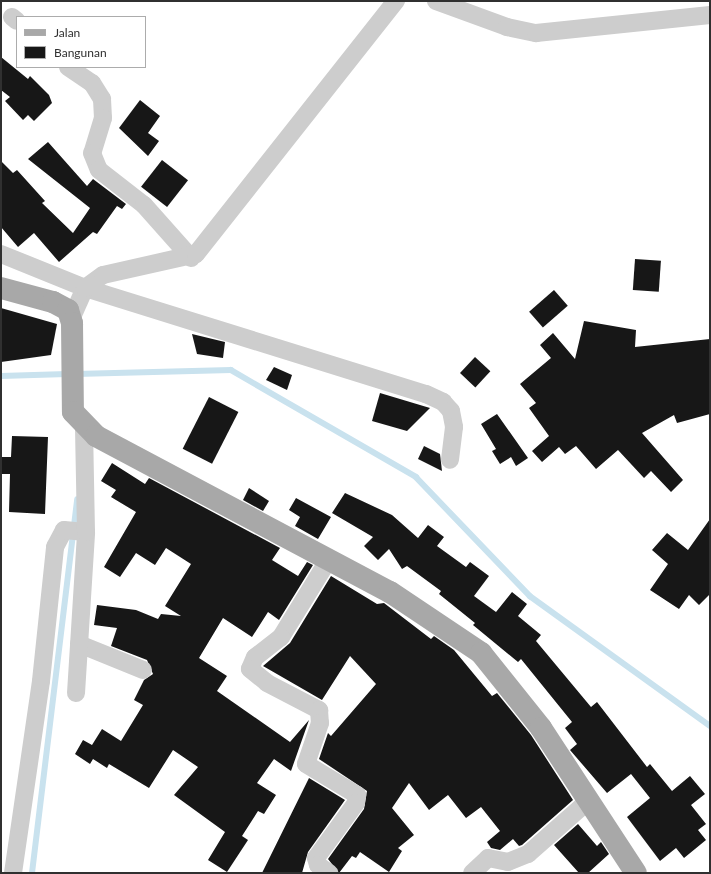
<!DOCTYPE html>
<style>
body{margin:0}
#map{position:relative;width:711px;height:874px;overflow:hidden;background:#fff;font-family:Lato,sans-serif}
div>[style]{position:absolute}
[style*='--x']{left:calc(var(--x)*1px);top:calc(var(--y)*1px);width:calc(var(--w)*1px);rotate:calc(var(--a)*1deg)}
.stream>*{height:5.5px;margin:-2.75px;padding:0 2.75px;transform-origin:2.75px;border-radius:2.75px;background:#c9e2ee}
.building>*{inset:0;background:#171717;transform-origin:0 0}
.minor>*{height:18px;margin:-9px;padding:0 9px;transform-origin:9px;border-radius:9px;background:#cdcdcd}
.major>*{height:22px;margin:-11px;padding:0 11px;transform-origin:11px;border-radius:11px;background:#a8a8a8}
span{translate:-50% -50%;white-space:nowrap;text-align:center;line-height:1.15;-webkit-text-stroke:4px #fff;paint-order:stroke}
.frame{position:absolute;inset:0;border:2px solid #303030;pointer-events:none}
.legend{position:absolute;left:16px;top:16px;width:130px;height:52px;box-sizing:border-box;background:#fff;border:1px solid #acacac;margin:0;padding:5px 7px;list-style:none;font-size:12px;color:#303030}
.legend li{display:flex;align-items:center;gap:8px;height:20px}
.legend b{width:20px;border:1px solid #acacac}
</style>
<div id="map">
<div class="stream">
<div style="--x:76;--y:374;--w:155;--a:-1.5"></div>
<div style="--x:231;--y:370;--w:214;--a:30"></div>
<div style="--x:416;--y:477;--w:165;--a:46.2"></div>
<div style="--x:530;--y:596;--w:222;--a:35.8"></div>
<div style="--x:1;--y:376;--w:66;--a:-1.7"></div>
<div style="--x:32;--y:873;--w:376;--a:-83.1"></div>
</div>
<div class="building">
<div style="clip-path:polygon(1px 57px,28px 79px,30px 76px,49px 95px,52px 103px,34px 121px,28px 115px,23px 120px,5px 101px,10px 97px,1px 90px)"></div>
<div style="clip-path:polygon(140px 100px,160px 116px,148px 133px,159px 141px,148px 156px,119px 128px)"></div>
<div style="clip-path:polygon(48px 142px,87px 186px,93px 179px,126px 204px,122px 209px,117px 206px,97px 234px,93px 232px,59px 262px,34px 233px,18px 247px,1px 227px,1px 161px,13px 173px,17px 170px,45px 201px,42px 203px,73px 233px,90px 208px,28px 159px)"></div>
<div style="left:162px;top:160px;width:33px;height:34px;rotate:38deg"></div>
<div style="left:635px;top:259px;width:26px;height:31px;rotate:4deg"></div>
<div style="left:554px;top:290px;width:21px;height:33px;rotate:49deg"></div>
<div style="clip-path:polygon(1px 308px,57px 324px,51px 355px,1px 362px)"></div>
<div style="clip-path:polygon(584px 321px,636px 330px,635px 347px,710px 339px,710px 414px,677px 423px,674px 415px,642px 433px,683px 480px,671px 492px,651px 471px,644px 478px,618px 450px,596px 469px,576px 446px,565px 454px,559px 447px,542px 462px,532px 451px,549px 436px,529px 408px,536px 403px,520px 384px,551px 358px,540px 345px,553px 333px,575px 359px)"></div>
<div style="clip-path:polygon(192px 334px,225px 342px,223px 358px,197px 354px)"></div>
<div style="left:475px;top:357px;width:21px;height:22px;rotate:43deg"></div>
<div style="clip-path:polygon(274px 367px,292px 375px,287px 390px,266px 380px)"></div>
<div style="clip-path:polygon(380px 393px,430px 408px,407px 431px,372px 421px)"></div>
<div style="left:209px;top:397px;width:33px;height:58px;rotate:27deg"></div>
<div style="clip-path:polygon(497px 414px,528px 458px,516px 466px,511px 457px,500px 464px,492px 451px,496px 449px,481px 424px)"></div>
<div style="clip-path:polygon(12px 436px,48px 437px,45px 514px,9px 512px,10px 474px,1px 474px,1px 457px,11px 457px)"></div>
<div style="clip-path:polygon(424px 446px,440px 454px,442px 471px,418px 459px)"></div>
<div style="clip-path:polygon(112px 463px,145px 484px,149px 478px,280px 548px,272px 560px,298px 576px,307px 562px,313px 565px,279px 620px,268px 612px,252px 637px,223px 618px,199px 658px,227px 676px,217px 691px,290px 742px,309px 720px,291px 771px,274px 759px,257px 783px,276px 795px,264px 814px,258px 811px,242px 836px,248px 840px,227px 872px,208px 860px,225px 832px,174px 795px,198px 767px,173px 750px,149px 788px,109px 764px,107px 768px,93px 759px,90px 764px,75px 754px,83px 740px,92px 745px,102px 729px,121px 741px,143px 705px,134px 700px,144px 680px,153px 674px,147px 660px,111px 646px,117px 628px,94px 625px,97px 605px,136px 610px,158px 619px,161px 614px,181px 616px,165px 606px,191px 564px,166px 548px,155px 565px,136px 553px,120px 577px,104px 567px,136px 512px,111px 497px,116px 490px,101px 481px)"></div>
<div style="clip-path:polygon(249px 488px,269px 501px,263px 511px,243px 500px)"></div>
<div style="clip-path:polygon(345px 493px,392px 515px,418px 538px,428px 525px,444px 537px,437px 546px,466px 567px,470px 562px,489px 576px,474px 596px,496px 612px,512px 592px,527px 604px,518px 616px,541px 635px,536px 641px,591px 707px,597px 702px,647px 767px,650px 764px,672px 791px,690px 776px,705px 794px,691px 805px,706px 824px,698px 830px,706px 840px,684px 858px,676px 848px,660px 861px,627px 817px,650px 798px,631px 774px,607px 793px,570px 750px,577px 744px,565px 728px,572px 722px,521px 659px,518px 662px,473px 625px,475px 623px,439px 594px,441px 591px,407px 566px,402px 569px,389px 549px,378px 560px,364px 546px,373px 537px,332px 513px)"></div>
<div style="clip-path:polygon(296px 498px,331px 517px,318px 539px,295px 526px,300px 517px,289px 510px)"></div>
<div style="clip-path:polygon(710px 519px,710px 594px,699px 605px,689px 595px,679px 609px,650px 590px,668px 564px,652px 550px,667px 533px,688px 550px)"></div>
<div style="clip-path:polygon(331px 576px,377px 604px,384px 603px,431px 639px,434px 636px,454px 650px,492px 696px,497px 693px,531px 735px,573px 800px,522px 845px,519px 846px,513px 839px,500px 850px,491px 848px,487px 842px,500px 831px,481px 807px,466px 818px,448px 795px,429px 810px,409px 783px,392px 808px,414px 835px,398px 848px,402px 851px,389px 872px,360px 852px,356px 858px,352px 856px,339px 873px,328px 859px,364px 809px,367px 791px,319px 759px,328px 733px,331px 736px,376px 684px,350px 656px,322px 700px,263px 666px,290px 643px)"></div>
<div style="clip-path:polygon(309px 778px,345px 800px,308px 852px,302px 873px,262px 873px)"></div>
<div style="clip-path:polygon(578px 824px,597px 846px,601px 842px,609px 854px,588px 873px,579px 873px,554px 845px)"></div>
</div>
<div class="minor">
<div style="--x:436;--y:1;--w:76;--a:20.1"></div>
<div style="--x:507;--y:27;--w:30;--a:12"></div>
<div style="--x:536;--y:33;--w:175;--a:-5.9"></div>
<div style="--x:12;--y:17;--w:6;--a:39"></div>
<div style="--x:68;--y:67;--w:29;--a:34"></div>
<div style="--x:92;--y:83;--w:19;--a:58"></div>
<div style="--x:102;--y:99;--w:19;--a:87"></div>
<div style="--x:103;--y:118;--w:37;--a:107"></div>
<div style="--x:92;--y:153;--w:18;--a:68"></div>
<div style="--x:99;--y:170;--w:57;--a:37.9"></div>
<div style="--x:144;--y:205;--w:71;--a:48.4"></div>
<div style="--x:1;--y:254;--w:91;--a:22"></div>
<div style="--x:85;--y:288;--w:357;--a:17.3"></div>
<div style="--x:426;--y:394;--w:19;--a:25"></div>
<div style="--x:443;--y:402;--w:12;--a:48"></div>
<div style="--x:451;--y:411;--w:16;--a:79"></div>
<div style="--x:454;--y:427;--w:33;--a:97"></div>
<div style="--x:72;--y:317;--w:32;--a:-66"></div>
<div style="--x:85;--y:288;--w:22;--a:-36"></div>
<div style="--x:103;--y:275;--w:95;--a:-12.7"></div>
<div style="--x:196;--y:254;--w:323;--a:-51.7"></div>
<div style="--x:329;--y:559;--w:92;--a:121.6"></div>
<div style="--x:281;--y:637;--w:33;--a:142"></div>
<div style="--x:255;--y:657;--w:13;--a:113"></div>
<div style="--x:250;--y:669;--w:22;--a:39"></div>
<div style="--x:267;--y:683;--w:59;--a:27.4"></div>
<div style="--x:319;--y:710;--w:13;--a:86"></div>
<div style="--x:320;--y:723;--w:43;--a:108.9"></div>
<div style="--x:306;--y:764;--w:60;--a:31.3"></div>
<div style="--x:357;--y:795;--w:8;--a:97"></div>
<div style="--x:356;--y:803;--w:68;--a:126"></div>
<div style="--x:316;--y:858;--w:7;--a:74"></div>
<div style="--x:318;--y:865;--w:14;--a:36"></div>
<div style="--x:79;--y:644;--w:69;--a:22.1"></div>
<div style="--x:76;--y:693;--w:161;--a:-86.4"></div>
<div style="--x:13;--y:873;--w:194;--a:-81.7"></div>
<div style="--x:41;--y:681;--w:135;--a:-84"></div>
<div style="--x:55;--y:547;--w:19;--a:-62"></div>
<div style="--x:64;--y:530;--w:22;--a:5"></div>
<div style="--x:86;--y:532;--w:106;--a:-91.1"></div>
<div style="--x:472;--y:873;--w:22;--a:-43"></div>
<div style="--x:488;--y:858;--w:20;--a:11"></div>
<div style="--x:508;--y:862;--w:22;--a:-22"></div>
<div style="--x:528;--y:854;--w:79;--a:-41.4"></div>
</div>
<div class="major">
<div style="--x:1;--y:288;--w:54;--a:15.1"></div>
<div style="--x:53;--y:302;--w:17;--a:28"></div>
<div style="--x:68;--y:310;--w:14;--a:73"></div>
<div style="--x:72;--y:323;--w:89;--a:89.4"></div>
<div style="--x:73;--y:412;--w:33;--a:46"></div>
<div style="--x:96;--y:436;--w:333;--a:28"></div>
<div style="--x:390;--y:592;--w:110;--a:33.8"></div>
<div style="--x:481;--y:653;--w:96;--a:51.3"></div>
<div style="--x:541;--y:728;--w:173;--a:56.8"></div>
</div>
<div class="frame"></div>
<ul class="legend">
<li><b style="height:5px;background:#a8a8a8"></b>Jalan</li>
<li><b style="height:11px;background:#171717"></b>Bangunan</li>
</ul>
</div>
